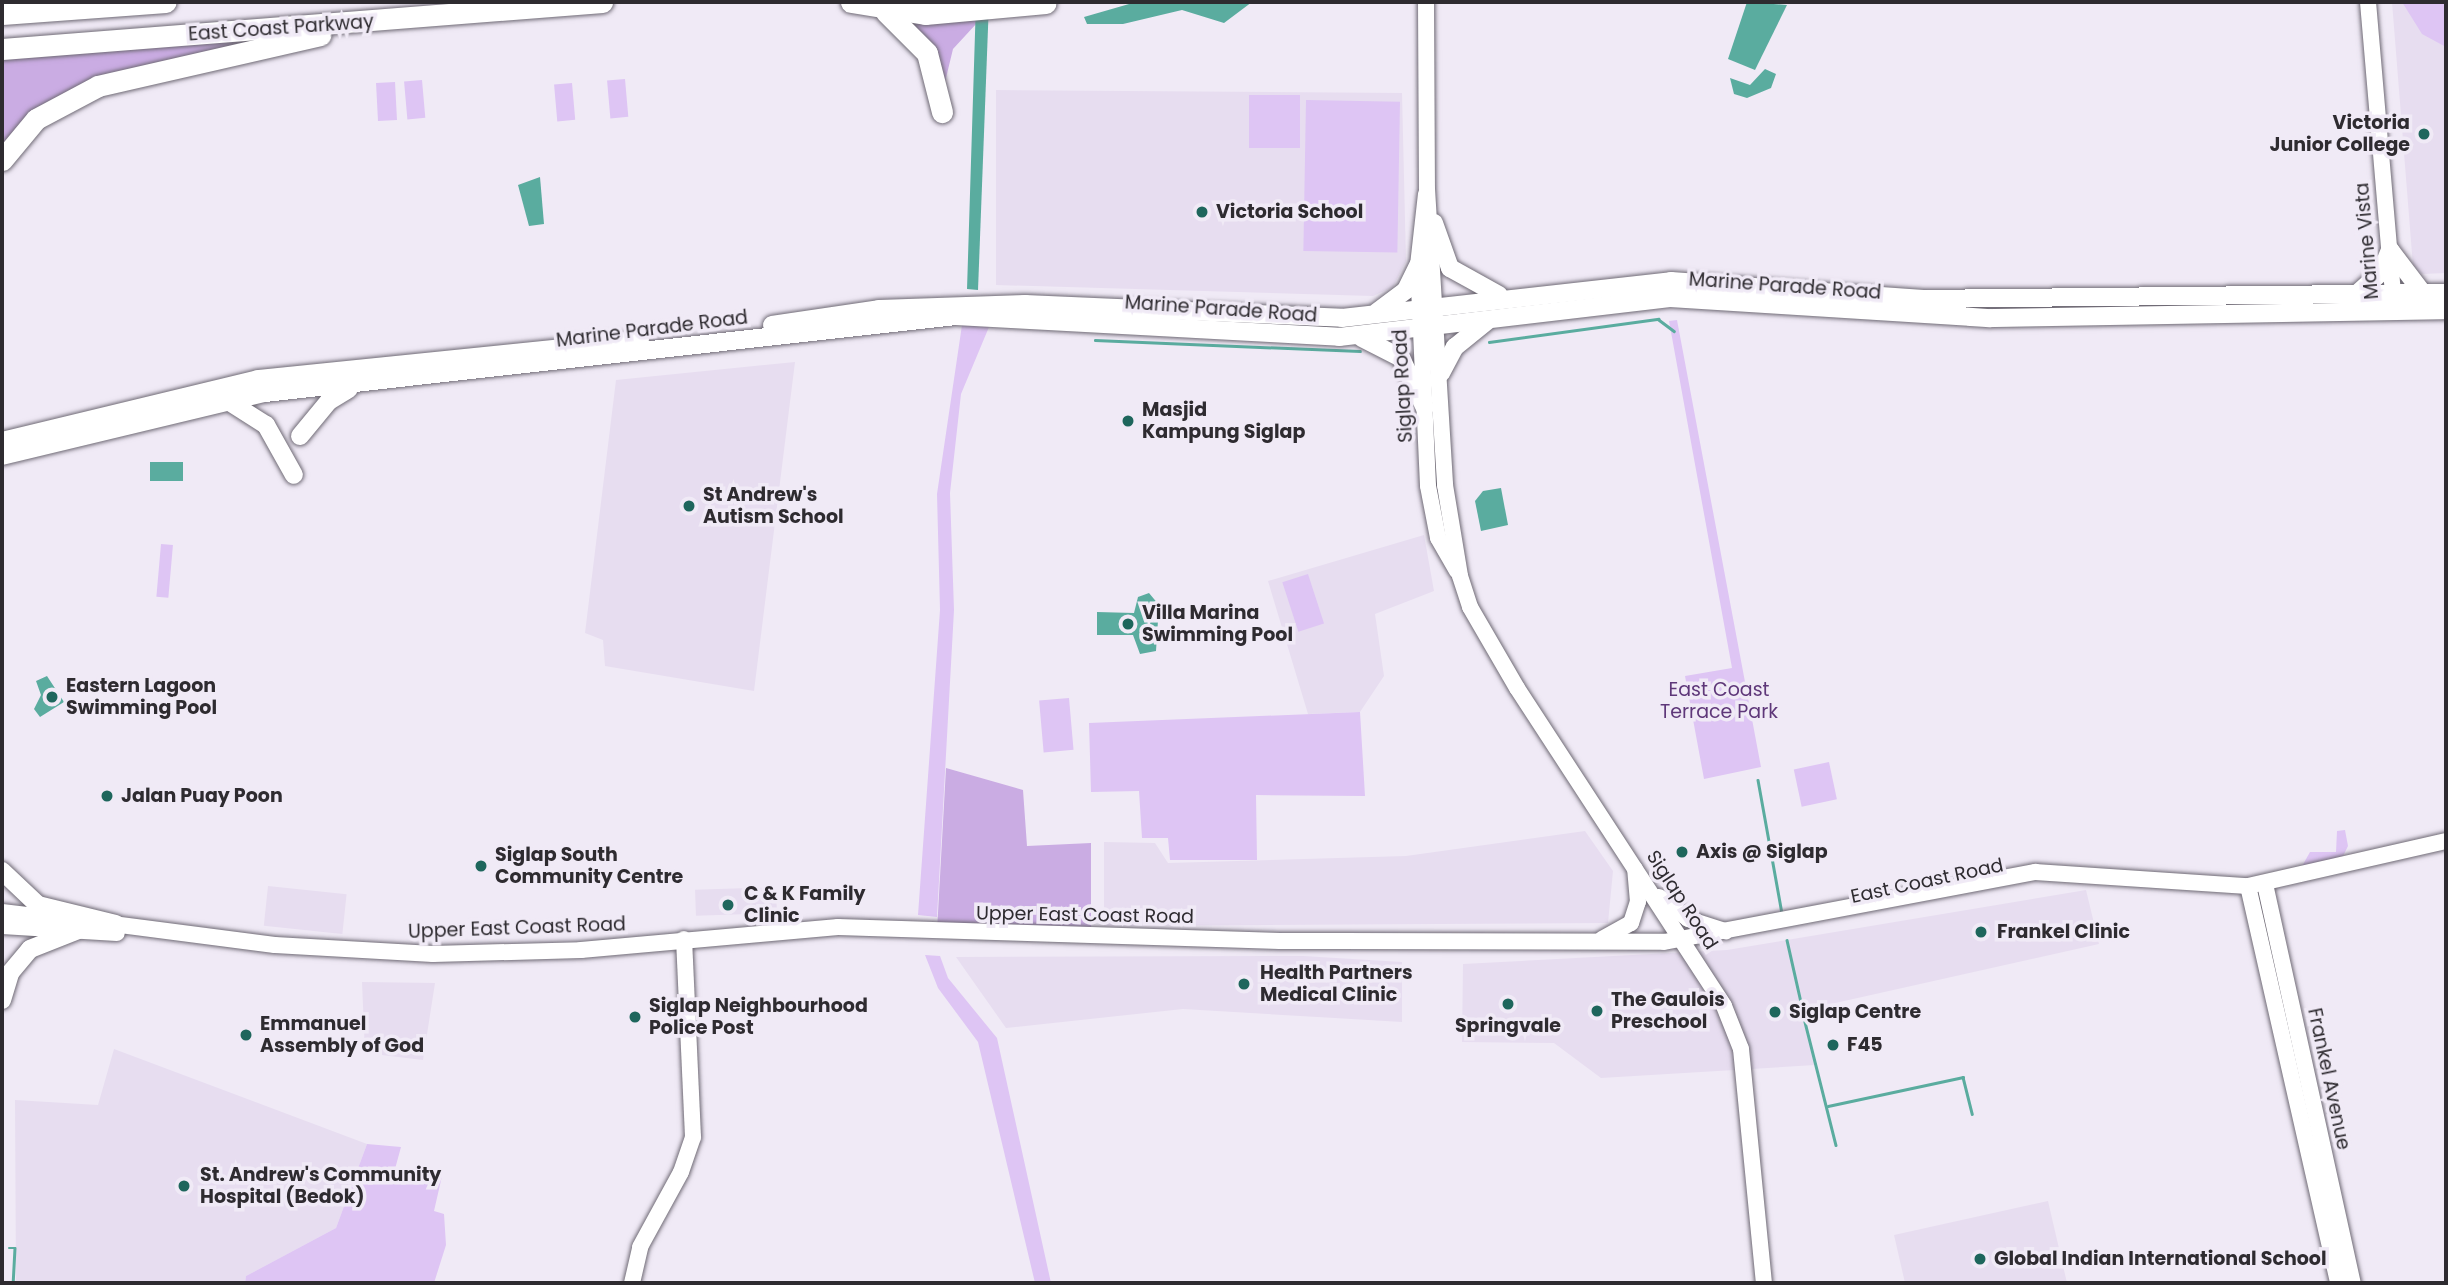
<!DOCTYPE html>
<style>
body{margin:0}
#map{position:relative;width:2448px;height:1285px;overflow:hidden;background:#f0eaf6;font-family:Poppins,sans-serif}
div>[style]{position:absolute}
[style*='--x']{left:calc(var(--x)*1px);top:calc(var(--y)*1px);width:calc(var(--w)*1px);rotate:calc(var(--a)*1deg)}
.built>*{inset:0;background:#e7ddf0;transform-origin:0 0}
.green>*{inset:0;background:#dec5f4;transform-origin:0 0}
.forest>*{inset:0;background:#caace3}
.water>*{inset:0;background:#5aac9f;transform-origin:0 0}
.stream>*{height:2.5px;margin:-1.25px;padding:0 1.25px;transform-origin:1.25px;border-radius:1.25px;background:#5aac9f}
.roads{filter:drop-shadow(0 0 2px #6f6a75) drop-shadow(0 0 2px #6f6a75)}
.secondary>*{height:16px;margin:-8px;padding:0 8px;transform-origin:8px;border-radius:8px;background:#fff}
.primary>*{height:18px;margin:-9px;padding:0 9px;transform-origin:9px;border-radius:9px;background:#fff}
.highway>*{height:21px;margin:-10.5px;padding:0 10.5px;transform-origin:10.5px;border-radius:10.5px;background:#fff}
.dots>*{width:19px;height:19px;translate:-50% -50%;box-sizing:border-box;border:4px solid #f0eaf6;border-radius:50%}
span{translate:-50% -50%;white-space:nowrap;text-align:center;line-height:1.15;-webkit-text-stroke:7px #f0eaf6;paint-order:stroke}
.street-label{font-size:19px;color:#2e2b30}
.poi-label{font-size:19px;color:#2e2b30;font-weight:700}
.right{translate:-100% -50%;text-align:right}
.left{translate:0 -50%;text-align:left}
.park-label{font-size:19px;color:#5e3779}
.frame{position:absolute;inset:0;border:4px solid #2e2b30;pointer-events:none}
</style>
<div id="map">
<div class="built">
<div style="clip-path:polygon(2392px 2px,2446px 2px,2446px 273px,2422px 274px,2413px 266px)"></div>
<div style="clip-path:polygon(996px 90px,1402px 93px,1406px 261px,1393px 287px,1373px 296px,996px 285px)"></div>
<div style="clip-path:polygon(795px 362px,754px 691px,605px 666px,603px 640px,585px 633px,616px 380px)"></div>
<div style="clip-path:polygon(1424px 535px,1434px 591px,1375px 614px,1384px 676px,1360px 712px,1308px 714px,1268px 581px)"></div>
<div style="clip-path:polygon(1585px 831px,1613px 871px,1608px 923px,1104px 926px,1104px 842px,1155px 843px,1168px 863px,1406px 856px)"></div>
<div style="left:268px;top:886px;width:79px;height:40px;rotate:6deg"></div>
<div style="left:776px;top:887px;width:26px;height:81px;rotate:88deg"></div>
<div style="clip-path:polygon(2086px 890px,2099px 944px,1804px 1010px,1815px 1065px,1601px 1078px,1554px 1043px,1462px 1042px,1463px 964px,1727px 950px)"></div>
<div style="clip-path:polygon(1303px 956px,1402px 962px,1402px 1022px,1183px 1009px,1006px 1028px,956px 957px)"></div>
<div style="clip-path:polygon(362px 982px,435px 983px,423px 1060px,365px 1053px)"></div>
<div style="clip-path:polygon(114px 1049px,367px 1144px,336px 1228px,246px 1276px,245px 1283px,16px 1283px,15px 1100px,98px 1105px)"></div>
<div style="clip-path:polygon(2048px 1201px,2067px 1283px,1905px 1283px,1894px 1235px)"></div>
</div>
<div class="green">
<div style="clip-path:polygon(2402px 2px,2446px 2px,2446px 47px,2422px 34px)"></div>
<div style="left:625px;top:79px;width:38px;height:18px;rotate:85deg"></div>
<div style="left:422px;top:80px;width:38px;height:18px;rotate:85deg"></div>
<div style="left:395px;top:82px;width:38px;height:19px;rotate:87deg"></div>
<div style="left:572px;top:83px;width:37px;height:18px;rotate:85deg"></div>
<div style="left:1249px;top:95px;width:51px;height:53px"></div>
<div style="left:1306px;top:100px;width:94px;height:151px;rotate:1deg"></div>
<div style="clip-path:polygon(1677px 320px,1761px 767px,1704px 779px,1685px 676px,1732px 668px,1669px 321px)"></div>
<div style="clip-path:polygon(962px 325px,989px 327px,961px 394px,950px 493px,954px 610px,937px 917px,918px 915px,940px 610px,937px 494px)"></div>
<div style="left:161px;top:544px;width:12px;height:53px;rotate:5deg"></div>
<div style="left:1308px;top:574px;width:52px;height:27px;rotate:72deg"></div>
<div style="left:1069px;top:698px;width:52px;height:30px;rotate:85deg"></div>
<div style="clip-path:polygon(1360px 712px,1365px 796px,1256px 795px,1257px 860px,1170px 860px,1168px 838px,1142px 838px,1139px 791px,1091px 792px,1089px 723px)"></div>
<div style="left:1829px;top:762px;width:38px;height:36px;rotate:78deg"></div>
<div style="clip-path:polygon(2345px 830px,2348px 846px,2341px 860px,2301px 868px,2310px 852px,2336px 852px,2337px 831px)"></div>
<div style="clip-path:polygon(925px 955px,940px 956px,948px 978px,997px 1038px,1051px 1283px,1035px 1283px,978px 1042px,938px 988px)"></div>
<div style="clip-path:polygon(367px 1144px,401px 1147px,395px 1169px,442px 1176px,434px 1211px,444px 1214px,446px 1245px,434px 1283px,245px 1283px,246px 1276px,336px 1228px)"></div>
</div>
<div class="forest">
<div style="clip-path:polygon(829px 2px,976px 2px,977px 23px,953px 49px,938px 111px,931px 78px,903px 27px,856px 5px)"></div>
<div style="clip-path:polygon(339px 24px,85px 91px,2px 159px,2px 49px)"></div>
<div style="clip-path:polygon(946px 768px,1023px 790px,1027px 846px,1091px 843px,1091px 935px,937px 931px)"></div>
</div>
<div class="water">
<div style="clip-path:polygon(976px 2px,989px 2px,978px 290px,967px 289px)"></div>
<div style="clip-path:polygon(1136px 2px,1252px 2px,1224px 23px,1182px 10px,1123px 24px,1087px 24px,1084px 17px)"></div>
<div style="clip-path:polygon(1747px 2px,1787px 5px,1755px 70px,1728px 59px)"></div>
<div style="clip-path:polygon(1765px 69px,1776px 74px,1771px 88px,1747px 98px,1734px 94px,1730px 78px,1750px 85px)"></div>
<div style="clip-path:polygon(540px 177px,544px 224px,529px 226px,518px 185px)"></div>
<div style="left:150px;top:462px;width:33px;height:19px"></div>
<div style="clip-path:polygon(1501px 488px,1508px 525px,1481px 531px,1475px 501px,1483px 491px)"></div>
<div style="clip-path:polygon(1149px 593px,1159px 605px,1156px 651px,1140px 654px,1133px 635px,1097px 635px,1097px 612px,1134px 613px,1138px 597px)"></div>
<div style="clip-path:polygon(47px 676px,64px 702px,40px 717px,34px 709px,41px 695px,36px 681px)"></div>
</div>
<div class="stream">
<div style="--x:1095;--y:340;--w:265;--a:2.4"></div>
<div style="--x:1489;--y:342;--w:171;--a:-7.8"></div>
<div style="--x:1658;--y:319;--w:20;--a:37"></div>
<div style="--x:1758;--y:780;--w:135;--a:79.8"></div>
<div style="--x:1787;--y:940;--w:64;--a:77.3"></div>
<div style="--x:1803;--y:1014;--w:135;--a:75.9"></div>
<div style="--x:1828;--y:1106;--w:138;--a:-12.1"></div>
<div style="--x:1963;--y:1077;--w:38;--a:76"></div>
<div style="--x:9;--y:1248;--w:6;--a:0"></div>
<div style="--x:15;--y:1248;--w:35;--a:93"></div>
</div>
<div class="roads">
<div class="secondary">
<div style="--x:1426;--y:2;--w:187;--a:89.7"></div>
<div style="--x:1427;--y:189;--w:297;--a:86.5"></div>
<div style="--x:1445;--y:485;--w:92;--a:80.6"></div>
<div style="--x:1460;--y:576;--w:33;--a:72"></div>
<div style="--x:1470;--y:607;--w:94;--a:59.9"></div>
<div style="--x:1517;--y:688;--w:379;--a:56.9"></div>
<div style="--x:1724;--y:1006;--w:46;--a:68.4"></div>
<div style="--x:1741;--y:1049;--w:235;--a:84.4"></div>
<div style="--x:2368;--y:2;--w:305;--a:85.1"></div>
<div style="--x:1426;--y:194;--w:71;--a:96.4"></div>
<div style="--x:1418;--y:265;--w:221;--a:87.4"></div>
<div style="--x:1428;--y:486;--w:53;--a:79.1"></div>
<div style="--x:1438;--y:538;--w:38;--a:60"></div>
<div style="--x:2265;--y:884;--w:409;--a:77.6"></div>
<div style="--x:2248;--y:886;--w:407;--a:77.2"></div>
<div style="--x:1659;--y:897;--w:36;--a:37"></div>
<div style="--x:1688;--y:919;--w:40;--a:18"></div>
<div style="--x:2;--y:912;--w:75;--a:6.9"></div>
<div style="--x:105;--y:923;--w:171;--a:7.4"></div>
<div style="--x:275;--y:945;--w:158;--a:3.3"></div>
<div style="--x:433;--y:954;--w:148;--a:-1.5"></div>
<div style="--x:581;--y:950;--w:258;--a:-5.1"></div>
<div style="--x:838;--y:927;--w:442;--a:1.8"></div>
<div style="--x:1280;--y:941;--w:384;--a:0.1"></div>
<div style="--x:1664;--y:942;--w:378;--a:-10.7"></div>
<div style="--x:2035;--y:872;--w:213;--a:3.8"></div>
<div style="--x:2248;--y:886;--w:203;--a:-12.8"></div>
<div style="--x:2;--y:926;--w:115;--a:3.5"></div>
<div style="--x:1602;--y:939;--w:33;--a:-29"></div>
<div style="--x:1631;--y:923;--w:22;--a:-72"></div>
<div style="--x:1638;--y:902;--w:33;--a:-95"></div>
<div style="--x:632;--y:1283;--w:37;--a:-77"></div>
<div style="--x:640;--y:1247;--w:85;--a:-61.3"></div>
<div style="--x:681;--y:1172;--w:37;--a:-71"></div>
<div style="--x:693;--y:1137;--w:198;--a:-92.6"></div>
</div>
<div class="primary">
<div style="--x:1434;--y:223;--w:48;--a:70.4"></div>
<div style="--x:1450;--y:268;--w:56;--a:28.9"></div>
<div style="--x:2390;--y:250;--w:53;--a:52.7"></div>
<div style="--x:2358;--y:293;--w:31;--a:-42"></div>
<div style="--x:2381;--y:272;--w:24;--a:-68"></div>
<div style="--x:1377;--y:312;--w:36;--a:-37"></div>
<div style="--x:1406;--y:290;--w:28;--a:-64"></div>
<div style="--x:772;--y:325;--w:108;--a:-8.5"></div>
<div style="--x:879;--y:309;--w:146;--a:-2"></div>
<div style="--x:1025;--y:304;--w:317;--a:2.5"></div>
<div style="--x:1342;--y:318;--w:331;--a:-6.4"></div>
<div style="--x:1671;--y:281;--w:253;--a:4.1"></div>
<div style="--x:1923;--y:299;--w:523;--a:-0.66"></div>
<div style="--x:1362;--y:338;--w:44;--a:27.1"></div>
<div style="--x:1401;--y:358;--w:55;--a:64.4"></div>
<div style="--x:1441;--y:373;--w:30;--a:-62"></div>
<div style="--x:1455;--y:347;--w:41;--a:-39.1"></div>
<div style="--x:228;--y:401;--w:45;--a:32.3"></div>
<div style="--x:266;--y:425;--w:57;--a:60.8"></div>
<div style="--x:300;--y:436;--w:45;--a:-50.4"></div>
<div style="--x:329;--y:401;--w:23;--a:-31"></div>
<div style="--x:2;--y:441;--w:263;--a:-13.6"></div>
<div style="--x:258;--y:379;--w:384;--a:-5.8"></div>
<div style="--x:2;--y:456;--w:270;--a:-13.5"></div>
<div style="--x:265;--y:393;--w:695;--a:-6.36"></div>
<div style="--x:956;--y:316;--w:384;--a:3.1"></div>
<div style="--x:1339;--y:337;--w:333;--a:-6.7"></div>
<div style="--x:1670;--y:298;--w:321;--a:3.6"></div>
<div style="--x:1990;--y:318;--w:456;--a:-1"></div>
<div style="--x:2;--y:871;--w:50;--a:43.4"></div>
<div style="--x:38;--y:905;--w:80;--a:13.7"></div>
<div style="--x:2;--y:1000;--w:28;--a:-73"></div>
<div style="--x:10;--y:973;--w:31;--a:-50"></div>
<div style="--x:30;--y:949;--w:55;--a:-21.4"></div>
</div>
<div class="highway">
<div style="--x:851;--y:2;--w:75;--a:9.2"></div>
<div style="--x:925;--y:14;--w:121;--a:-5.2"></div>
<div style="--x:886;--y:12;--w:58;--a:45"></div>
<div style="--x:927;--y:53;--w:61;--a:75.7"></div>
<div style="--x:2;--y:14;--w:164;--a:-4.2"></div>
<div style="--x:2;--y:49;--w:602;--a:-4.48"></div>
<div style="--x:2;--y:160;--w:53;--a:-50.3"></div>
<div style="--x:36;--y:119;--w:70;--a:-28"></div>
<div style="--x:98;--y:86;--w:228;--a:-12.9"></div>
</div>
</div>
<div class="dots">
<div style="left:2424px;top:134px;background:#1e665c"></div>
<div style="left:1202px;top:212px;background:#1e665c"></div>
<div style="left:1128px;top:421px;background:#1e665c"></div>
<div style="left:689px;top:506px;background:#1e665c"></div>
<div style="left:1128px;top:624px;background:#1e665c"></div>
<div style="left:52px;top:697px;background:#1e665c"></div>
<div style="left:107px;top:796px;background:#1e665c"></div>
<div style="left:1682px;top:852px;background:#1e665c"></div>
<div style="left:481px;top:866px;background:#1e665c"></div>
<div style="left:728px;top:905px;background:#1e665c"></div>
<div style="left:1981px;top:932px;background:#1e665c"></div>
<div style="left:1244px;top:984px;background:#1e665c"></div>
<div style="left:1508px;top:1004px;background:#1e665c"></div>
<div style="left:1597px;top:1011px;background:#1e665c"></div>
<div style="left:1775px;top:1012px;background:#1e665c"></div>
<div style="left:635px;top:1017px;background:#1e665c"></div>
<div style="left:246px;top:1035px;background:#1e665c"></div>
<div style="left:1833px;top:1045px;background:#1e665c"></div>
<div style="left:184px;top:1186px;background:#1e665c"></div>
<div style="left:1980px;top:1259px;background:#1e665c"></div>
</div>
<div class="street-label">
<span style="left:281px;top:28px;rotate:-4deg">East Coast Parkway</span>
<span style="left:2367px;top:241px;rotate:-95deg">Marine Vista</span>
<span style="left:1785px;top:286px;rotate:4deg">Marine Parade Road</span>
<span style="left:1221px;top:309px;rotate:4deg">Marine Parade Road</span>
<span style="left:652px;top:329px;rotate:-7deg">Marine Parade Road</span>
<span style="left:1403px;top:386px;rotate:-93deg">Siglap Road</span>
<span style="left:1927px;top:881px;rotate:-12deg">East Coast Road</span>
<span style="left:1682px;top:900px;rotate:57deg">Siglap Road</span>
<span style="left:1085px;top:915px;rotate:1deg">Upper East Coast Road</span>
<span style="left:517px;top:928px;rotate:-2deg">Upper East Coast Road</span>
<span style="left:2329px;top:1079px;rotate:78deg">Frankel Avenue</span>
</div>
<div class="poi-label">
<span class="right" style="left:2410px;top:134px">Victoria<br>Junior College</span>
<span class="left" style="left:1216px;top:212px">Victoria School</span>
<span class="left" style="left:1142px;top:421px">Masjid<br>Kampung Siglap</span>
<span class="left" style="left:703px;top:506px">St Andrew's<br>Autism School</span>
<span class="left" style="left:1142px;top:624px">Villa Marina<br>Swimming Pool</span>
<span class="left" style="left:66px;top:697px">Eastern Lagoon<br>Swimming Pool</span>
<span class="left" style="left:121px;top:796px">Jalan Puay Poon</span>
<span class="left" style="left:1696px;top:852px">Axis @ Siglap</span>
<span class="left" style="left:495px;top:866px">Siglap South<br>Community Centre</span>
<span class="left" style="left:744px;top:905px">C &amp; K Family<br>Clinic</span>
<span class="left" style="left:1997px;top:932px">Frankel Clinic</span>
<span class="left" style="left:1260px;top:984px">Health Partners<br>Medical Clinic</span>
<span class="left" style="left:1611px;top:1011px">The Gaulois<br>Preschool</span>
<span class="left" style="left:649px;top:1017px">Siglap Neighbourhood<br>Police Post</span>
<span class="left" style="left:1789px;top:1012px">Siglap Centre</span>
<span class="left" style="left:260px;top:1035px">Emmanuel<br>Assembly of God</span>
<span style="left:1508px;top:1026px">Springvale</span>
<span class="left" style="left:1847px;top:1045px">F45</span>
<span class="left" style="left:200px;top:1186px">St. Andrew's Community<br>Hospital (Bedok)</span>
<span class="left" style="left:1994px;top:1259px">Global Indian International School</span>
</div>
<div class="park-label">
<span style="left:1719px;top:701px">East Coast<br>Terrace Park</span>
</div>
<div class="frame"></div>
</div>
